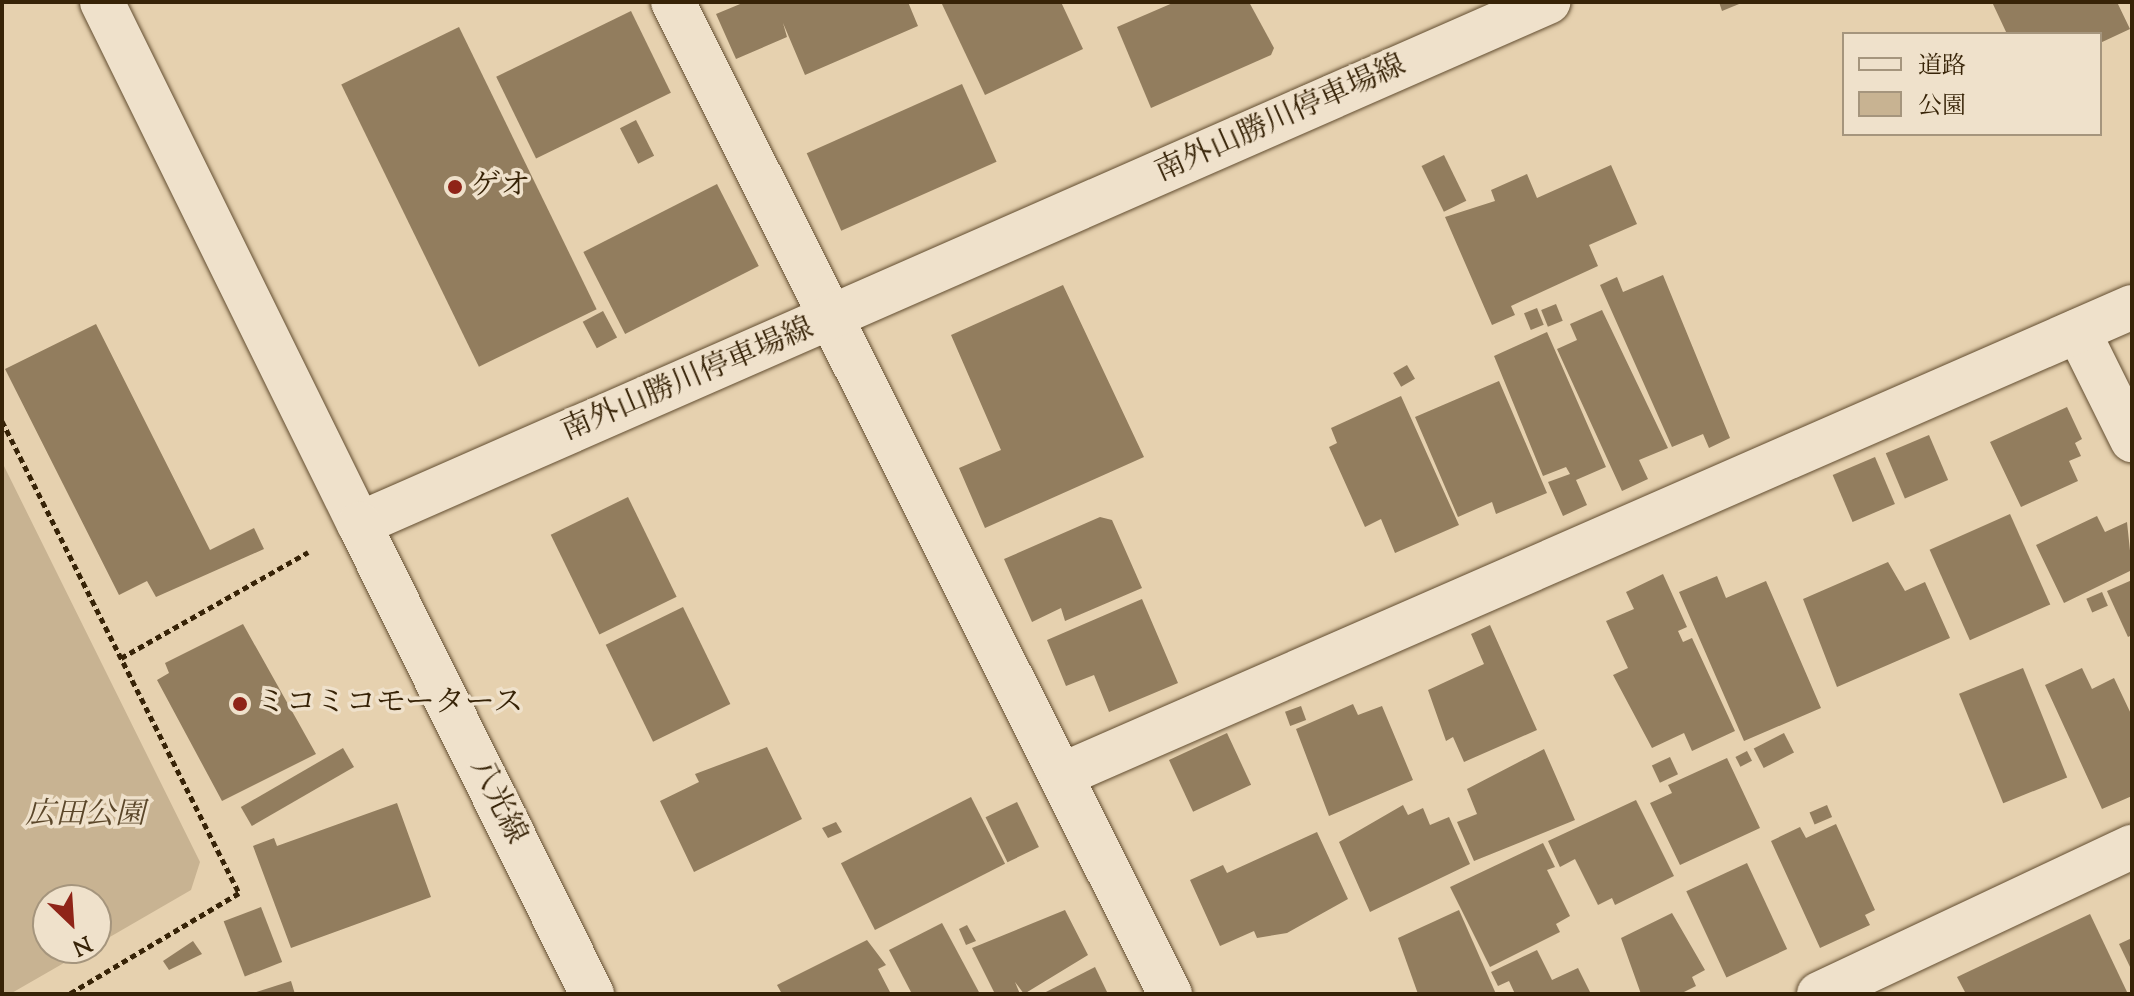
<!DOCTYPE html>
<meta charset="utf-8">
<style>
body{margin:0}
#map{position:relative;width:2134px;height:996px;overflow:hidden;background:#e6d1af;font-family:"Sorts Mill Goudy","Noto Serif JP",serif}
div>[style]{position:absolute}
[style*='--x']{left:calc(var(--x)*1px);top:calc(var(--y)*1px);width:calc(var(--w)*1px);rotate:calc(var(--a)*1deg)}
.green>*{inset:0;background:#c8b392}
.building>*{inset:0;background:#927d5e;transform-origin:0 0}
.path>*{height:5px;margin-top:-2.5px;transform-origin:0;background:repeating-linear-gradient(90deg,#372307 0 6px,transparent 0 10px)}
.roads{filter:drop-shadow(0 0 2px #634e31) drop-shadow(0 0 2px #634e31)}
.street>*{height:44px;margin:-22px;padding:0 22px;transform-origin:22px;border-radius:22px;background:#efe1cb}
.secondary>*{height:44px;margin:-22px;padding:0 22px;transform-origin:22px;border-radius:22px;background:#efe1cb}
.dots>*{width:22px;height:22px;translate:-50% -50%;box-sizing:border-box;border:4px solid #efe1cb;border-radius:50%}
span{translate:-50% -50%;white-space:nowrap;text-align:center;line-height:1.15;-webkit-text-stroke:7px #efe1cb;paint-order:stroke}
.street-label{font-size:30px;color:#372307}
.poi-label{font-size:30px;color:#372307}
.left{translate:0 -50%;text-align:left}
.park-label{font-size:30px;color:#5b472a;font-style:italic}
.frame{position:absolute;inset:0;border:4px solid #372307;pointer-events:none}
.legend{position:absolute;left:1842px;top:32px;width:260px;height:104px;box-sizing:border-box;background:#efe1cb;border:2px solid #a5957d;margin:0;padding:10px 14px;list-style:none;font-size:24px;color:#372307}
.legend li{display:flex;align-items:center;gap:16px;height:40px}
.legend b{width:40px;border:2px solid #a5957d}
.north{position:absolute;left:32px;top:884px;width:80px;height:80px;box-sizing:border-box;background:#efe1cb;border:2px solid #a5957d;border-radius:50%;rotate:155deg;font-size:22px;font-weight:700;line-height:32px;text-align:center;color:#372307}
.north::after{content:'';display:block;margin:auto;width:28px;height:36px;background:#8f2418;clip-path:polygon(50% 0,100% 100%,50% 72%,0 100%)}
</style>
<div id="map">
<div class="green">
<div style="clip-path:polygon(2px 462px,200px 862px,191px 890px,96px 945px,96px 900px,48px 900px,48px 948px,90px 948px,10px 994px,2px 994px)"></div>
</div>
<div class="building">
<div style="clip-path:polygon(745px 2px,908px 2px,918px 26px,805px 75px,783px 23px,787px 37px,736px 59px,716px 14px)"></div>
<div style="clip-path:polygon(941px 2px,1061px 2px,1083px 49px,985px 95px)"></div>
<div style="clip-path:polygon(1175px 2px,1249px 2px,1274px 48px,1271px 55px,1151px 108px,1117px 27px)"></div>
<div style="clip-path:polygon(1719px 2px,1744px 2px,1722px 11px)"></div>
<div style="clip-path:polygon(1992px 2px,2117px 2px,2130px 29px,2100px 43px,2100px 34px,2007px 34px)"></div>
<div style="left:631px;top:11px;width:91px;height:150px;rotate:64deg"></div>
<div style="left:459px;top:27px;width:314px;height:131px;rotate:64deg"></div>
<div style="left:962px;top:84px;width:85px;height:170px;rotate:66deg"></div>
<div style="left:636px;top:120px;width:40px;height:18px;rotate:63deg"></div>
<div style="left:1444px;top:155px;width:51px;height:25px;rotate:64deg"></div>
<div style="clip-path:polygon(1611px 165px,1637px 224px,1589px 245px,1598px 266px,1511px 306px,1515px 315px,1492px 325px,1445px 217px,1495px 201px,1491px 190px,1527px 174px,1537px 198px)"></div>
<div style="left:717px;top:184px;width:92px;height:150px;rotate:63deg"></div>
<div style="clip-path:polygon(1663px 275px,1730px 438px,1709px 448px,1703px 434px,1672px 447px,1600px 285px,1617px 277px,1623px 292px)"></div>
<div style="clip-path:polygon(1063px 285px,1144px 457px,985px 528px,959px 468px,1001px 450px,951px 335px)"></div>
<div style="left:1556px;top:304px;width:18px;height:16px;rotate:68deg"></div>
<div style="left:1537px;top:308px;width:18px;height:14px;rotate:68deg"></div>
<div style="clip-path:polygon(1602px 310px,1668px 448px,1639px 460px,1648px 479px,1622px 491px,1557px 349px,1577px 340px,1570px 324px)"></div>
<div style="left:603px;top:311px;width:30px;height:23px;rotate:62deg"></div>
<div style="clip-path:polygon(96px 324px,210px 550px,254px 528px,264px 549px,156px 597px,147px 581px,119px 595px,5px 369px)"></div>
<div style="clip-path:polygon(1547px 332px,1606px 467px,1576px 480px,1587px 505px,1563px 516px,1548px 482px,1570px 474px,1566px 467px,1543px 476px,1494px 356px)"></div>
<div style="left:1407px;top:365px;width:16px;height:16px;rotate:60deg"></div>
<div style="clip-path:polygon(1499px 381px,1547px 493px,1496px 514px,1492px 502px,1458px 517px,1415px 417px)"></div>
<div style="clip-path:polygon(1401px 396px,1459px 525px,1395px 553px,1381px 519px,1365px 527px,1329px 447px,1337px 443px,1331px 428px)"></div>
<div style="clip-path:polygon(2067px 407px,2082px 439px,2075px 443px,2081px 456px,2069px 461px,2078px 481px,2021px 507px,1990px 442px)"></div>
<div style="left:1929px;top:435px;width:49px;height:47px;rotate:67deg"></div>
<div style="left:1875px;top:457px;width:51px;height:46px;rotate:67deg"></div>
<div style="left:628px;top:497px;width:111px;height:86px;rotate:64deg"></div>
<div style="left:2010px;top:514px;width:99px;height:88px;rotate:66deg"></div>
<div style="clip-path:polygon(2097px 516px,2105px 532px,2127px 522px,2132px 570px,2064px 603px,2036px 545px)"></div>
<div style="clip-path:polygon(1100px 517px,1112px 520px,1142px 588px,1065px 621px,1061px 608px,1032px 622px,1004px 559px)"></div>
<div style="clip-path:polygon(1888px 562px,1905px 591px,1925px 582px,1950px 638px,1837px 687px,1803px 599px)"></div>
<div style="clip-path:polygon(1663px 574px,1687px 627px,1678px 631px,1683px 642px,1692px 638px,1735px 731px,1692px 751px,1684px 733px,1652px 748px,1613px 675px,1628px 668px,1606px 621px,1634px 609px,1626px 592px)"></div>
<div style="clip-path:polygon(1717px 576px,1726px 598px,1766px 581px,1821px 708px,1744px 741px,1679px 592px)"></div>
<div style="clip-path:polygon(2132px 580px,2132px 635px,2128px 637px,2107px 591px)"></div>
<div style="left:2102px;top:592px;width:15px;height:17px;rotate:67deg"></div>
<div style="clip-path:polygon(1142px 599px,1178px 683px,1109px 712px,1094px 675px,1066px 686px,1047px 640px)"></div>
<div style="left:683px;top:607px;width:108px;height:86px;rotate:64deg"></div>
<div style="clip-path:polygon(243px 624px,316px 754px,222px 801px,157px 680px,169px 673px,165px 663px)"></div>
<div style="clip-path:polygon(1490px 625px,1537px 730px,1464px 762px,1453px 737px,1446px 741px,1428px 690px,1484px 664px,1471px 634px)"></div>
<div style="left:2023px;top:668px;width:118px;height:69px;rotate:68deg"></div>
<div style="clip-path:polygon(2082px 668px,2092px 689px,2114px 678px,2132px 716px,2132px 796px,2102px 809px,2045px 685px)"></div>
<div style="clip-path:polygon(1353px 704px,1358px 715px,1382px 706px,1413px 780px,1329px 816px,1296px 729px)"></div>
<div style="left:1301px;top:706px;width:15px;height:17px;rotate:70deg"></div>
<div style="left:1227px;top:733px;width:57px;height:64px;rotate:65deg"></div>
<div style="left:1784px;top:733px;width:22px;height:34px;rotate:63deg"></div>
<div style="clip-path:polygon(767px 747px,802px 819px,694px 872px,660px 801px,699px 782px,695px 774px)"></div>
<div style="left:343px;top:748px;width:22px;height:118px;rotate:60deg"></div>
<div style="clip-path:polygon(1544px 749px,1575px 820px,1474px 861px,1457px 822px,1477px 814px,1467px 789px)"></div>
<div style="left:1747px;top:751px;width:11px;height:13px;rotate:63deg"></div>
<div style="left:1670px;top:757px;width:19px;height:20px;rotate:65deg"></div>
<div style="clip-path:polygon(1727px 758px,1760px 828px,1680px 865px,1650px 803px,1672px 793px,1668px 785px)"></div>
<div style="left:971px;top:797px;width:75px;height:146px;rotate:63deg"></div>
<div style="clip-path:polygon(1636px 800px,1674px 876px,1615px 905px,1612px 898px,1598px 905px,1575px 859px,1560px 867px,1548px 841px)"></div>
<div style="left:1017px;top:802px;width:50px;height:35px;rotate:64deg"></div>
<div style="clip-path:polygon(397px 803px,431px 897px,291px 948px,253px 846px,274px 838px,277px 846px)"></div>
<div style="clip-path:polygon(1403px 805px,1408px 815px,1423px 808px,1430px 825px,1449px 817px,1470px 864px,1370px 912px,1339px 842px)"></div>
<div style="left:1827px;top:805px;width:13px;height:19px;rotate:67deg"></div>
<div style="clip-path:polygon(836px 822px,842px 832px,828px 838px,822px 828px)"></div>
<div style="clip-path:polygon(1836px 824px,1875px 910px,1865px 915px,1870px 925px,1820px 948px,1771px 841px,1800px 827px,1806px 838px)"></div>
<div style="clip-path:polygon(1317px 832px,1348px 899px,1287px 933px,1257px 938px,1254px 931px,1220px 946px,1190px 880px,1223px 865px,1227px 873px)"></div>
<div style="clip-path:polygon(1543px 843px,1555px 867px,1547px 870px,1570px 916px,1556px 924px,1560px 932px,1490px 967px,1450px 887px)"></div>
<div style="left:1747px;top:863px;width:95px;height:67px;rotate:65deg"></div>
<div style="left:261px;top:907px;width:59px;height:40px;rotate:69deg"></div>
<div style="clip-path:polygon(1065px 910px,1088px 955px,1024px 994px,1015px 982px,1020px 994px,995px 994px,972px 948px)"></div>
<div style="clip-path:polygon(1459px 910px,1496px 994px,1418px 994px,1398px 938px)"></div>
<div style="clip-path:polygon(1672px 913px,1705px 970px,1692px 977px,1696px 986px,1680px 994px,1641px 994px,1621px 938px)"></div>
<div style="clip-path:polygon(2090px 914px,2128px 994px,1966px 994px,1957px 977px)"></div>
<div style="clip-path:polygon(942px 923px,980px 994px,912px 994px,889px 950px)"></div>
<div style="clip-path:polygon(967px 925px,976px 941px,966px 945px,959px 929px)"></div>
<div style="clip-path:polygon(2132px 938px,2132px 971px,2119px 944px)"></div>
<div style="clip-path:polygon(867px 940px,886px 965px,878px 969px,891px 994px,782px 994px,777px 985px)"></div>
<div style="clip-path:polygon(193px 941px,202px 954px,169px 970px,163px 961px)"></div>
<div style="clip-path:polygon(1537px 950px,1552px 980px,1578px 968px,1591px 994px,1515px 994px,1509px 981px,1498px 986px,1491px 972px)"></div>
<div style="clip-path:polygon(1095px 967px,1108px 994px,1042px 994px)"></div>
<div style="clip-path:polygon(291px 981px,295px 994px,253px 994px,253px 993px)"></div>
</div>
<div class="path">
<div style="--x:2;--y:421;--w:528;--a:63.34"></div>
<div style="--x:239;--y:893;--w:198;--a:149.3"></div>
<div style="--x:121;--y:658;--w:215;--a:-29.5"></div>
</div>
<div class="roads">
<div class="street">
<div style="--x:673;--y:2;--w:1110;--a:63.39"></div>
<div style="--x:2078;--y:331;--w:122;--a:63.6"></div>
<div style="--x:1062;--y:775;--w:1168;--a:-23.62"></div>
<div style="--x:1819;--y:994;--w:346;--a:-25.2"></div>
</div>
<div class="secondary">
<div style="--x:102;--y:2;--w:582;--a:63.79"></div>
<div style="--x:359;--y:524;--w:1299;--a:-23.7"></div>
<div style="--x:359;--y:524;--w:525;--a:63.63"></div>
</div>
</div>
<div class="dots">
<div style="left:455px;top:187px;background:#8f2418"></div>
<div style="left:240px;top:704px;background:#8f2418"></div>
</div>
<div class="street-label">
<span style="left:1281px;top:120px;rotate:-24deg">南外山勝川停車場線</span>
<span style="left:688px;top:381px;rotate:-23deg">南外山勝川停車場線</span>
<span style="left:497px;top:802px;rotate:64deg">八光線</span>
</div>
<div class="poi-label">
<span class="left" style="left:471px;top:187px">ゲオ</span>
<span class="left" style="left:256px;top:704px">ミコミコモータース</span>
</div>
<div class="park-label">
<span style="left:85px;top:816px">広田公園</span>
</div>
<div class="frame"></div>
<ul class="legend">
<li><b style="height:10px;background:#efe1cb"></b>道路</li>
<li><b style="height:22px;background:#c8b392"></b>公園</li>
</ul>
<div class="north">N</div>
</div>
